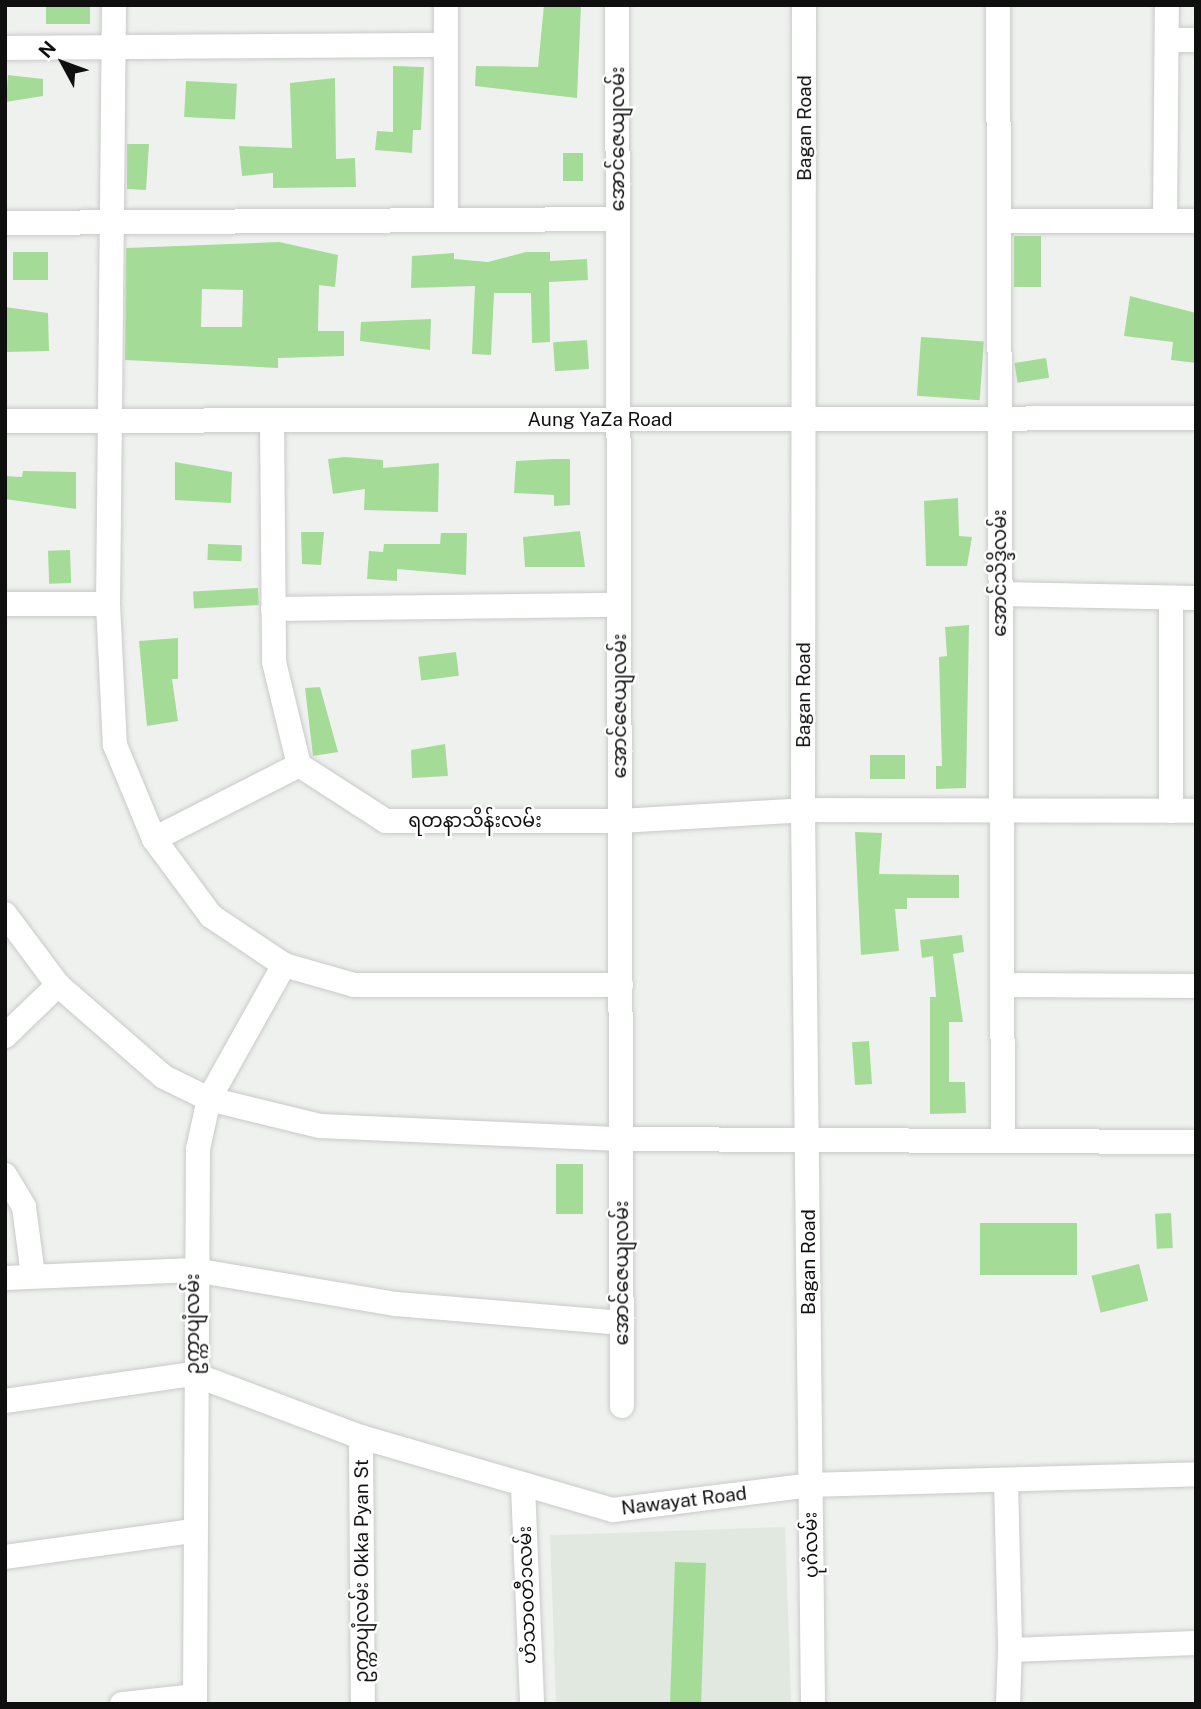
<!DOCTYPE html>
<meta charset="utf-8">
<style>
body{margin:0}
#map{position:relative;width:1201px;height:1709px;overflow:hidden;background:#eff1ef;font-family:"Public Sans","Noto Sans Myanmar",sans-serif}
div>[style]{position:absolute}
[style*='--x']{left:calc(var(--x)*1px);top:calc(var(--y)*1px);width:calc(var(--w)*1px);rotate:calc(var(--a)*1deg)}
.built>*{inset:0;background:#e1e8e0;transform-origin:0 0}
.building>*{inset:0;background:#a4dc97;transform-origin:0 0}
.roads{filter:drop-shadow(0 0 2px #c8cac8) drop-shadow(0 0 2px #c8cac8)}
.minor>*{height:24px;margin:-12px;padding:0 12px;transform-origin:12px;border-radius:12px;background:#fff}
span{translate:-50% -50%;white-space:nowrap;text-align:center;line-height:1.15;-webkit-text-stroke:5px #fff;paint-order:stroke}
.street-label{font-size:19px;color:#0e0f0e}
.frame{position:absolute;inset:0;border:7px solid #0e0f0e;pointer-events:none}
.north{position:absolute;left:28px;top:28px;width:70px;height:70px;-webkit-text-stroke:5px #fff;paint-order:stroke;rotate:311deg;font-size:19px;font-weight:700;line-height:28px;text-align:center;color:#0e0f0e}
.north::after{content:'';display:block;margin:auto;width:24px;height:32px;background:#0e0f0e;clip-path:polygon(50% 0,100% 100%,50% 72%,0 100%)}
</style>
<div id="map">
<div class="built">
<div style="left:785px;top:1527px;width:177px;height:235px;rotate:88deg"></div>
</div>
<div class="building">
<div style="left:46px;top:5px;width:44px;height:19px"></div>
<div style="clip-path:polygon(544px 5px,581px 5px,577px 98px,475px 86px,476px 66px,538px 67px)"></div>
<div style="clip-path:polygon(393px 66px,424px 67px,421px 130px,413px 130px,412px 153px,375px 150px,377px 131px,393px 132px)"></div>
<div style="clip-path:polygon(8px 75px,43px 79px,43px 96px,6px 102px)"></div>
<div style="clip-path:polygon(335px 78px,336px 159px,355px 158px,356px 187px,273px 188px,273px 173px,242px 176px,239px 146px,292px 148px,290px 83px)"></div>
<div style="left:186px;top:81px;width:51px;height:36px;rotate:3deg"></div>
<div style="clip-path:polygon(127px 144px,149px 144px,146px 190px,127px 189px)"></div>
<div style="left:563px;top:153px;width:20px;height:28px"></div>
<div style="left:1014px;top:236px;width:27px;height:51px"></div>
<div style="clip-path:polygon(evenodd,279px 242px,338px 255px,335px 287px,319px 285px,318px 331px,344px 331px,344px 356px,278px 358px,278px 368px,125px 360px,126px 248px,279px 242px,202px 289px,243px 290px,242px 327px,201px 327px,202px 289px)"></div>
<div style="left:48px;top:252px;width:28px;height:35px;rotate:90deg"></div>
<div style="clip-path:polygon(526px 252px,550px 252px,550px 261px,587px 259px,588px 280px,549px 282px,550px 342px,532px 343px,531px 293px,494px 293px,491px 355px,472px 354px,475px 286px,411px 288px,412px 256px,454px 253px,454px 259px,488px 262px)"></div>
<div style="clip-path:polygon(1130px 296px,1196px 313px,1196px 363px,1171px 360px,1173px 342px,1124px 336px)"></div>
<div style="clip-path:polygon(5px 307px,48px 313px,49px 351px,5px 352px)"></div>
<div style="clip-path:polygon(431px 319px,430px 350px,360px 341px,361px 322px)"></div>
<div style="left:921px;top:337px;width:63px;height:59px;rotate:4deg"></div>
<div style="left:587px;top:340px;width:29px;height:34px;rotate:86deg"></div>
<div style="left:1046px;top:358px;width:20px;height:32px;rotate:81deg"></div>
<div style="clip-path:polygon(345px 457px,383px 460px,383px 468px,439px 463px,438px 512px,364px 510px,365px 489px,333px 494px,328px 459px)"></div>
<div style="clip-path:polygon(554px 459px,570px 459px,570px 505px,554px 506px,554px 495px,514px 493px,516px 461px)"></div>
<div style="clip-path:polygon(175px 462px,232px 472px,231px 503px,175px 500px)"></div>
<div style="clip-path:polygon(23px 471px,76px 472px,76px 509px,5px 499px,5px 476px,22px 477px)"></div>
<div style="clip-path:polygon(958px 498px,959px 536px,972px 537px,967px 566px,926px 566px,924px 501px)"></div>
<div style="clip-path:polygon(580px 531px,585px 567px,525px 567px,523px 537px)"></div>
<div style="clip-path:polygon(301px 532px,324px 532px,321px 565px,302px 564px)"></div>
<div style="clip-path:polygon(441px 533px,467px 533px,466px 575px,397px 569px,397px 581px,367px 579px,369px 551px,383px 552px,384px 544px,440px 544px)"></div>
<div style="left:208px;top:544px;width:34px;height:16px;rotate:2deg"></div>
<div style="left:70px;top:550px;width:33px;height:22px;rotate:88deg"></div>
<div style="left:258px;top:588px;width:17px;height:65px;rotate:87deg"></div>
<div style="clip-path:polygon(969px 625px,966px 788px,936px 789px,936px 766px,942px 766px,939px 657px,947px 656px,945px 627px)"></div>
<div style="clip-path:polygon(178px 638px,178px 679px,172px 679px,178px 721px,147px 726px,139px 641px)"></div>
<div style="left:456px;top:652px;width:24px;height:38px;rotate:83deg"></div>
<div style="clip-path:polygon(320px 687px,338px 752px,313px 756px,305px 688px)"></div>
<div style="clip-path:polygon(445px 744px,448px 776px,412px 778px,411px 750px)"></div>
<div style="left:870px;top:755px;width:35px;height:24px"></div>
<div style="clip-path:polygon(855px 832px,882px 833px,879px 874px,959px 875px,959px 898px,907px 898px,907px 909px,895px 909px,899px 951px,861px 955px)"></div>
<div style="clip-path:polygon(962px 935px,964px 952px,953px 954px,963px 1022px,949px 1022px,949px 1082px,965px 1082px,966px 1113px,930px 1114px,930px 997px,936px 997px,933px 956px,922px 958px,920px 940px)"></div>
<div style="left:869px;top:1041px;width:43px;height:17px;rotate:86deg"></div>
<div style="left:583px;top:1164px;width:50px;height:27px;rotate:90deg"></div>
<div style="left:1171px;top:1213px;width:35px;height:16px;rotate:87deg"></div>
<div style="left:1077px;top:1223px;width:52px;height:97px;rotate:90deg"></div>
<div style="left:1139px;top:1264px;width:38px;height:49px;rotate:76deg"></div>
<div style="left:675px;top:1562px;width:31px;height:142px;rotate:2deg"></div>
</div>
<div class="roads">
<div class="minor">
<div style="--x:114;--y:5;--w:599;--a:90.57"></div>
<div style="--x:108;--y:604;--w:141;--a:87.2"></div>
<div style="--x:115;--y:745;--w:102;--a:67.5"></div>
<div style="--x:154;--y:839;--w:96;--a:53.5"></div>
<div style="--x:211;--y:916;--w:88;--a:33.9"></div>
<div style="--x:284;--y:965;--w:73;--a:15.9"></div>
<div style="--x:354;--y:985;--w:267;--a:0"></div>
<div style="--x:617;--y:5;--w:1401;--a:89.8"></div>
<div style="--x:804;--y:5;--w:805;--a:90.07"></div>
<div style="--x:803;--y:810;--w:894;--a:89.36"></div>
<div style="--x:998;--y:5;--w:1135;--a:89.75"></div>
<div style="--x:1167;--y:40;--w:29;--a:0"></div>
<div style="--x:5;--y:48;--w:441;--a:-0.4"></div>
<div style="--x:446;--y:220;--w:215;--a:-90"></div>
<div style="--x:999;--y:221;--w:197;--a:0"></div>
<div style="--x:1165;--y:221;--w:216;--a:-89.5"></div>
<div style="--x:5;--y:223;--w:613;--a:-0.37"></div>
<div style="--x:5;--y:421;--w:1191;--a:-0.14"></div>
<div style="--x:272;--y:421;--w:241;--a:89.5"></div>
<div style="--x:274;--y:662;--w:106;--a:76.4"></div>
<div style="--x:299;--y:765;--w:103;--a:32.8"></div>
<div style="--x:386;--y:821;--w:234;--a:0"></div>
<div style="--x:620;--y:821;--w:183;--a:-3.4"></div>
<div style="--x:803;--y:810;--w:393;--a:0.1"></div>
<div style="--x:1001;--y:594;--w:195;--a:1.2"></div>
<div style="--x:5;--y:604;--w:103;--a:0"></div>
<div style="--x:273;--y:609;--w:346;--a:-0.7"></div>
<div style="--x:1171;--y:811;--w:213;--a:-90"></div>
<div style="--x:154;--y:839;--w:163;--a:-27"></div>
<div style="--x:5;--y:914;--w:89;--a:53.3"></div>
<div style="--x:58;--y:985;--w:140;--a:41"></div>
<div style="--x:164;--y:1077;--w:50;--a:26.1"></div>
<div style="--x:209;--y:1099;--w:114;--a:13.7"></div>
<div style="--x:320;--y:1126;--w:301;--a:2.5"></div>
<div style="--x:621;--y:1139;--w:575;--a:0.3"></div>
<div style="--x:1003;--y:985;--w:193;--a:0.3"></div>
<div style="--x:5;--y:1036;--w:74;--a:-43.9"></div>
<div style="--x:5;--y:1175;--w:37;--a:59"></div>
<div style="--x:24;--y:1207;--w:69;--a:82.5"></div>
<div style="--x:5;--y:1278;--w:189;--a:-2.4"></div>
<div style="--x:194;--y:1270;--w:205;--a:9.6"></div>
<div style="--x:396;--y:1304;--w:227;--a:4.8"></div>
<div style="--x:5;--y:1401;--w:190;--a:-8.2"></div>
<div style="--x:193;--y:1374;--w:179;--a:20.6"></div>
<div style="--x:361;--y:1437;--w:262;--a:16.2"></div>
<div style="--x:613;--y:1510;--w:199;--a:-7.2"></div>
<div style="--x:810;--y:1485;--w:386;--a:-1.6"></div>
<div style="--x:361;--y:1437;--w:267;--a:89.6"></div>
<div style="--x:1006;--y:1481;--w:169;--a:88.6"></div>
<div style="--x:523;--y:1487;--w:217;--a:87.6"></div>
<div style="--x:5;--y:1557;--w:189;--a:-7.9"></div>
<div style="--x:122;--y:1704;--w:73;--a:-6.3"></div>
<div style="--x:195;--y:1704;--w:555;--a:-89.69"></div>
<div style="--x:198;--y:1149;--w:51;--a:-77.6"></div>
<div style="--x:209;--y:1099;--w:154;--a:-60.8"></div>
<div style="--x:1008;--y:1704;--w:54;--a:-87.9"></div>
<div style="--x:1010;--y:1650;--w:186;--a:-2.2"></div>
</div>
</div>
<div class="street-label">
<span style="left:805px;top:128px;rotate:-90deg">Bagan Road</span>
<span style="left:618px;top:139px;rotate:-90deg">အောင်ဇေယျလမ်း</span>
<span style="left:600px;top:420px">Aung YaZa Road</span>
<span style="left:1000px;top:573px;rotate:-90deg">အောင်သိဒ္ဒိလမ်း</span>
<span style="left:804px;top:695px;rotate:-90deg">Bagan Road</span>
<span style="left:620px;top:706px;rotate:-90deg">အောင်ဇေယျလမ်း</span>
<span style="left:475px;top:821px">ရတနာသိန်းလမ်း</span>
<span style="left:809px;top:1262px;rotate:-90deg">Bagan Road</span>
<span style="left:622px;top:1273px;rotate:-90deg">အောင်ဇေယျလမ်း</span>
<span style="left:193px;top:1324px;rotate:-90deg">ဥက္ကာပျံလမ်း</span>
<span style="left:684px;top:1501px;rotate:-7deg">Nawayat Road</span>
<span style="left:811px;top:1545px;rotate:-91deg">ပုဂံလမ်း</span>
<span style="left:362px;top:1571px;rotate:-90deg">ဥက္ကာပျံလမ်း Okka Pyan St</span>
<span style="left:527px;top:1595px;rotate:-92deg">ဟံသာဝတီ၁လမ်း</span>
</div>
<div class="frame"></div>
<div class="north">N</div>
</div>
